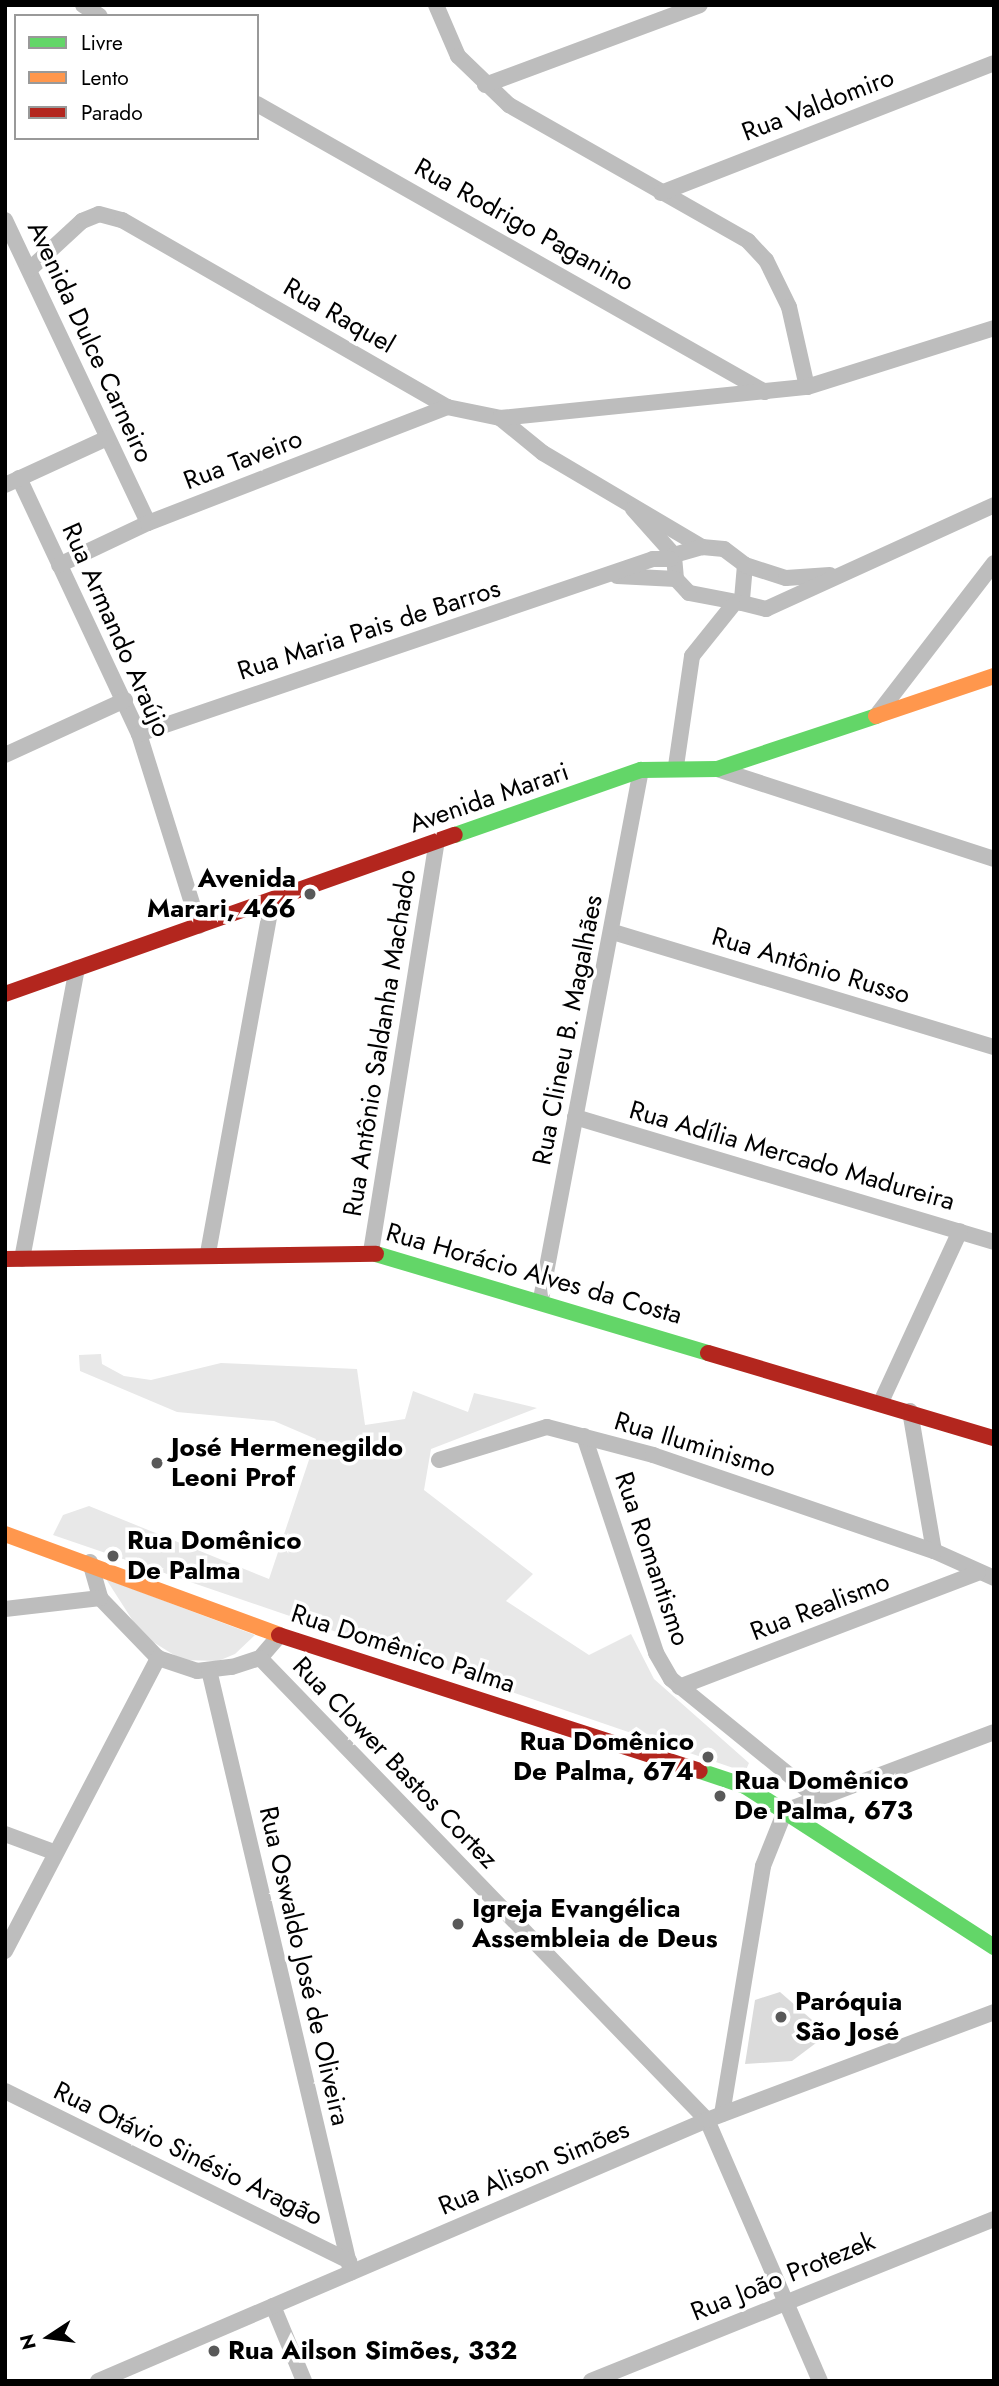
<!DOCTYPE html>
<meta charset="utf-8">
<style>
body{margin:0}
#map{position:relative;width:999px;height:2386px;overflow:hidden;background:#fff;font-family:Jost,sans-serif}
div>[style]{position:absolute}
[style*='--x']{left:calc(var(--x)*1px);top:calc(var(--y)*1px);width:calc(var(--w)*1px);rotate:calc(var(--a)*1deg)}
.green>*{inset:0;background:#e8e8e8}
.building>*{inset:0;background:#dbdbdb}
.street>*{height:16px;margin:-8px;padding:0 8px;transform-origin:8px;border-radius:8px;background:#bdbdbd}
.fast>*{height:16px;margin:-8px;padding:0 8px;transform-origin:8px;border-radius:8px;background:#63d668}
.slow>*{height:16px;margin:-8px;padding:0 8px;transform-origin:8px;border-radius:8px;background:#ff974d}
.jam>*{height:16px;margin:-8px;padding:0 8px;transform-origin:8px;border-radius:8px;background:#b3261e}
.dots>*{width:19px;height:19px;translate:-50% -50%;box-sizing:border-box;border:4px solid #fff;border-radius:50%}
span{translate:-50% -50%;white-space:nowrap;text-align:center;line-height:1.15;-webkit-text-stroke:7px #fff;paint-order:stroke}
.street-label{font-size:26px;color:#000}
.poi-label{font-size:26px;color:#000;font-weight:700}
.right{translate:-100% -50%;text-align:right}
.left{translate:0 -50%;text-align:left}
.frame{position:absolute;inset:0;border:7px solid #000;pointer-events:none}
.legend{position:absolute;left:14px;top:14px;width:245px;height:126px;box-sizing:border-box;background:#fff;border:2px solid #999;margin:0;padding:9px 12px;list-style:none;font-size:21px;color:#000}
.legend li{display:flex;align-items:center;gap:14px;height:35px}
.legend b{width:35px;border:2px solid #999}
.north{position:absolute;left:14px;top:2302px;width:70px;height:70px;-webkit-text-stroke:5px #fff;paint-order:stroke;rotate:257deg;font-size:19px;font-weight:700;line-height:28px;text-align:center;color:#000}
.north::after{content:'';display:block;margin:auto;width:24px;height:32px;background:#000;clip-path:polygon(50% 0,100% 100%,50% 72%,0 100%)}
</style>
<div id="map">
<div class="green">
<div style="clip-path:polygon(101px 1354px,102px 1364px,124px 1376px,151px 1380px,221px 1363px,357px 1369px,365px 1425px,405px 1419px,413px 1391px,468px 1412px,474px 1393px,537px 1408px,431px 1449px,424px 1490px,533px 1574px,506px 1601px,589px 1655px,631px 1634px,654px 1679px,749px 1763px,745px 1772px,53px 1535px,63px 1515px,89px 1506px,269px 1579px,316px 1439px,274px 1421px,177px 1412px,80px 1371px,79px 1355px)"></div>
<div style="clip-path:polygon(106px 1579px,255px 1635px,235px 1654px,218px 1661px,182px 1660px,142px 1635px)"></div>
</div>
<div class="building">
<div style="clip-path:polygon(780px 1992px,828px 2034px,792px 2061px,745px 2064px,755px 2000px)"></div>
</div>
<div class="street">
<div style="--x:83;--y:5;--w:20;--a:33"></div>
<div style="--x:436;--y:5;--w:56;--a:66.7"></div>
<div style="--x:458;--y:56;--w:71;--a:43.9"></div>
<div style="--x:509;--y:105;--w:275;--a:29.6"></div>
<div style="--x:748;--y:241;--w:26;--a:47"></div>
<div style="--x:766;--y:260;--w:52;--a:63.9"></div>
<div style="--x:789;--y:307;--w:82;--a:77.3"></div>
<div style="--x:485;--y:85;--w:229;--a:-20.4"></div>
<div style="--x:257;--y:104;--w:584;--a:29.55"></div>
<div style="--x:661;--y:193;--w:357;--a:-21.3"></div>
<div style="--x:5;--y:220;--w:335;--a:64.7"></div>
<div style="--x:30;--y:269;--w:71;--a:-42.7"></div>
<div style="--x:82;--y:221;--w:18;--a:-22"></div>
<div style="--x:99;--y:214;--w:24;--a:15"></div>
<div style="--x:122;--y:220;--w:375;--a:29.9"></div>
<div style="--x:447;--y:407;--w:54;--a:11.7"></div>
<div style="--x:500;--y:418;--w:55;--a:39.1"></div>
<div style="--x:543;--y:453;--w:185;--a:30.6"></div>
<div style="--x:500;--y:418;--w:309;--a:-5.8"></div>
<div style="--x:807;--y:387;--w:196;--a:-17.5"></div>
<div style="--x:19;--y:478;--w:283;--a:64.9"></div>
<div style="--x:139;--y:734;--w:201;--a:72.6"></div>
<div style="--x:5;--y:485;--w:112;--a:-24.7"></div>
<div style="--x:633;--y:509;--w:62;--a:48.3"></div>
<div style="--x:702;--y:547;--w:22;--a:5"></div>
<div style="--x:724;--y:549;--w:26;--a:37"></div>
<div style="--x:745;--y:565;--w:38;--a:95"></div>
<div style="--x:742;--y:603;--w:54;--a:-169.3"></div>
<div style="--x:689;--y:593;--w:19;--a:-133"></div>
<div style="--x:676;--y:579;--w:24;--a:-95"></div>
<div style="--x:674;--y:555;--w:29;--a:-16"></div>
<div style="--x:59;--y:565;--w:98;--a:-25.3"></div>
<div style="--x:148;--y:523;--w:321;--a:-21.2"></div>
<div style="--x:745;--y:565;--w:43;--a:17.6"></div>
<div style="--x:786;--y:578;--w:44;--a:-3.9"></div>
<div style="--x:617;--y:576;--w:59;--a:2.9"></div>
<div style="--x:742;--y:603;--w:25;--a:14"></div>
<div style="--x:766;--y:609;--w:251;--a:-24.5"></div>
<div style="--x:877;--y:715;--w:192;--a:-52.4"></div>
<div style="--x:139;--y:734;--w:543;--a:-18.8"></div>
<div style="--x:653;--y:559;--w:18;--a:0"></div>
<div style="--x:5;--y:755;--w:132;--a:-24.6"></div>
<div style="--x:676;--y:766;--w:111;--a:-81.7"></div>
<div style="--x:692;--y:656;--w:65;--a:-51.2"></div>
<div style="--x:717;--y:769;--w:291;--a:18"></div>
<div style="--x:613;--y:932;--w:398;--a:16.8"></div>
<div style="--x:575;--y:1117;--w:437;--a:16.6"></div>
<div style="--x:371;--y:1252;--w:415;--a:-80.9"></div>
<div style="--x:208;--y:1253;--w:359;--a:-79.7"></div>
<div style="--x:22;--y:1259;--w:296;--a:-79.3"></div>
<div style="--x:541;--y:1299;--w:538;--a:-79.3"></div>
<div style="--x:881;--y:1402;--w:188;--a:-65.2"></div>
<div style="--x:910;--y:1411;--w:142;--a:80.3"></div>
<div style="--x:934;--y:1551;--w:66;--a:24.2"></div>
<div style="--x:584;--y:1436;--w:229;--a:71.6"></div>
<div style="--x:656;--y:1653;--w:30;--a:60"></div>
<div style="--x:671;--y:1679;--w:187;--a:39.1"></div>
<div style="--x:439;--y:1460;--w:113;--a:-17"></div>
<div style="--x:547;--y:1427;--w:110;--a:14.8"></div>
<div style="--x:653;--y:1455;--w:297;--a:18.9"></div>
<div style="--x:90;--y:1562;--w:37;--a:74"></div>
<div style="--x:100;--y:1598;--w:83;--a:46"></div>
<div style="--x:158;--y:1658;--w:41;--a:18.4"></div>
<div style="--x:197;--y:1671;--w:35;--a:-7"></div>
<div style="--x:232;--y:1667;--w:29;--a:-18"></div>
<div style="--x:260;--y:1658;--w:30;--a:-49"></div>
<div style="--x:5;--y:1609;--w:96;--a:-6.6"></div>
<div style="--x:260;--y:1658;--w:643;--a:45.95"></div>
<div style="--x:707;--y:2120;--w:284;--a:66.6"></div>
<div style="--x:209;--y:1670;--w:619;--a:76.73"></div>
<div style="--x:679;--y:1687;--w:320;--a:-20.9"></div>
<div style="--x:5;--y:1834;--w:54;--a:20.4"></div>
<div style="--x:5;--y:1951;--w:331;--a:-62.4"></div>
<div style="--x:5;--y:2091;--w:384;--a:26.3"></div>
<div style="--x:722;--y:2114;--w:251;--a:-80.6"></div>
<div style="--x:763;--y:1866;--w:59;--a:-68.2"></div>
<div style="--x:785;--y:1811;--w:223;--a:-20.7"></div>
<div style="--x:273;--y:2306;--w:81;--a:67.5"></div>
<div style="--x:98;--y:2381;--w:663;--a:-23.2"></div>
<div style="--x:707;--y:2120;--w:307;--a:-20.6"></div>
<div style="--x:591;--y:2381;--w:434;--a:-21.9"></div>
</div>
<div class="fast">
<div style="--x:455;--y:835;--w:197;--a:-19.3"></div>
<div style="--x:641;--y:770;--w:76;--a:-0.8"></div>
<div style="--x:717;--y:769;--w:168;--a:-18.4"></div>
<div style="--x:376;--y:1254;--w:346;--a:16.6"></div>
<div style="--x:700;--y:1771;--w:47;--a:18.4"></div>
<div style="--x:745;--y:1786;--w:297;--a:32.9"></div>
</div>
<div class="slow">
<div style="--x:876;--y:716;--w:125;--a:-18.7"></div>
<div style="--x:5;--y:1534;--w:292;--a:20.2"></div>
</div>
<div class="jam">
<div style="--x:5;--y:994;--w:477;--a:-19.5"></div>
<div style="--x:5;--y:1259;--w:371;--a:-0.8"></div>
<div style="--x:708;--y:1353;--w:298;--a:16.6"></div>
<div style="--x:279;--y:1635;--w:442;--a:17.9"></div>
</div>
<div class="dots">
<div style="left:310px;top:894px;background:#595959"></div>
<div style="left:157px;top:1463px;background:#595959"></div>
<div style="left:113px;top:1556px;background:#595959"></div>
<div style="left:708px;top:1757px;background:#595959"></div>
<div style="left:720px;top:1796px;background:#595959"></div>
<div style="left:458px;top:1924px;background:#595959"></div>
<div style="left:781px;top:2017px;background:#595959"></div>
<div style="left:214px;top:2351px;background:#595959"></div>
</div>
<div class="street-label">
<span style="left:818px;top:105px;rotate:-21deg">Rua Valdomiro</span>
<span style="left:524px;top:225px;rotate:29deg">Rua Rodrigo Paganino</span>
<span style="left:339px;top:316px;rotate:30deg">Rua Raquel</span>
<span style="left:90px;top:342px;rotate:65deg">Avenida Dulce Carneiro</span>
<span style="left:243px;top:460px;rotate:-21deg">Rua Taveiro</span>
<span style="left:116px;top:630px;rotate:66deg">Rua Armando Araújo</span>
<span style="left:369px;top:630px;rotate:-18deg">Rua Maria Pais de Barros</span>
<span style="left:489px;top:798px;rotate:-19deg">Avenida Marari</span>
<span style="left:811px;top:966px;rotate:17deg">Rua Antônio Russo</span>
<span style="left:568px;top:1030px;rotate:-79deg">Rua Clineu B. Magalhães</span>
<span style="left:380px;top:1043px;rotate:-81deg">Rua Antônio Saldanha Machado</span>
<span style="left:792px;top:1156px;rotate:16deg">Rua Adília Mercado Madureira</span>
<span style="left:534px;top:1274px;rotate:16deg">Rua Horácio Alves da Costa</span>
<span style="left:695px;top:1445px;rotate:17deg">Rua Iluminismo</span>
<span style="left:652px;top:1559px;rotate:71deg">Rua Romantismo</span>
<span style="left:820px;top:1607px;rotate:-21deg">Rua Realismo</span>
<span style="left:403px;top:1649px;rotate:18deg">Rua Domênico Palma</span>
<span style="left:395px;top:1763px;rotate:46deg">Rua Clower Bastos Cortez</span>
<span style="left:304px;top:1966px;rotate:77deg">Rua Oswaldo José de Oliveira</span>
<span style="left:188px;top:2154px;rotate:26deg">Rua Otávio Sinésio Aragão</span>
<span style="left:534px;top:2168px;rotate:-23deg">Rua Alison Simões</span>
<span style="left:783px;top:2277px;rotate:-22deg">Rua João Protezek</span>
</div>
<div class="poi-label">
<span class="right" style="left:296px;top:894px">Avenida<br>Marari, 466</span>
<span class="left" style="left:171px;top:1463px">José Hermenegildo<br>Leoni Prof</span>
<span class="left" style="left:127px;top:1556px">Rua Domênico<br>De Palma</span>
<span class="right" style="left:694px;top:1757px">Rua Domênico<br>De Palma, 674</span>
<span class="left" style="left:734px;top:1796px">Rua Domênico<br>De Palma, 673</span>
<span class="left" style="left:472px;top:1924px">Igreja Evangélica<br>Assembleia de Deus</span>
<span class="left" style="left:795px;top:2017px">Paróquia<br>São José</span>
<span class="left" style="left:228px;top:2351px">Rua Ailson Simões, 332</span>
</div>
<div class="frame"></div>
<ul class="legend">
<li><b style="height:9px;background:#63d668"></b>Livre</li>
<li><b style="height:9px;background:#ff974d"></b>Lento</li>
<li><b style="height:9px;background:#b3261e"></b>Parado</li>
</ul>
<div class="north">N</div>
</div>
